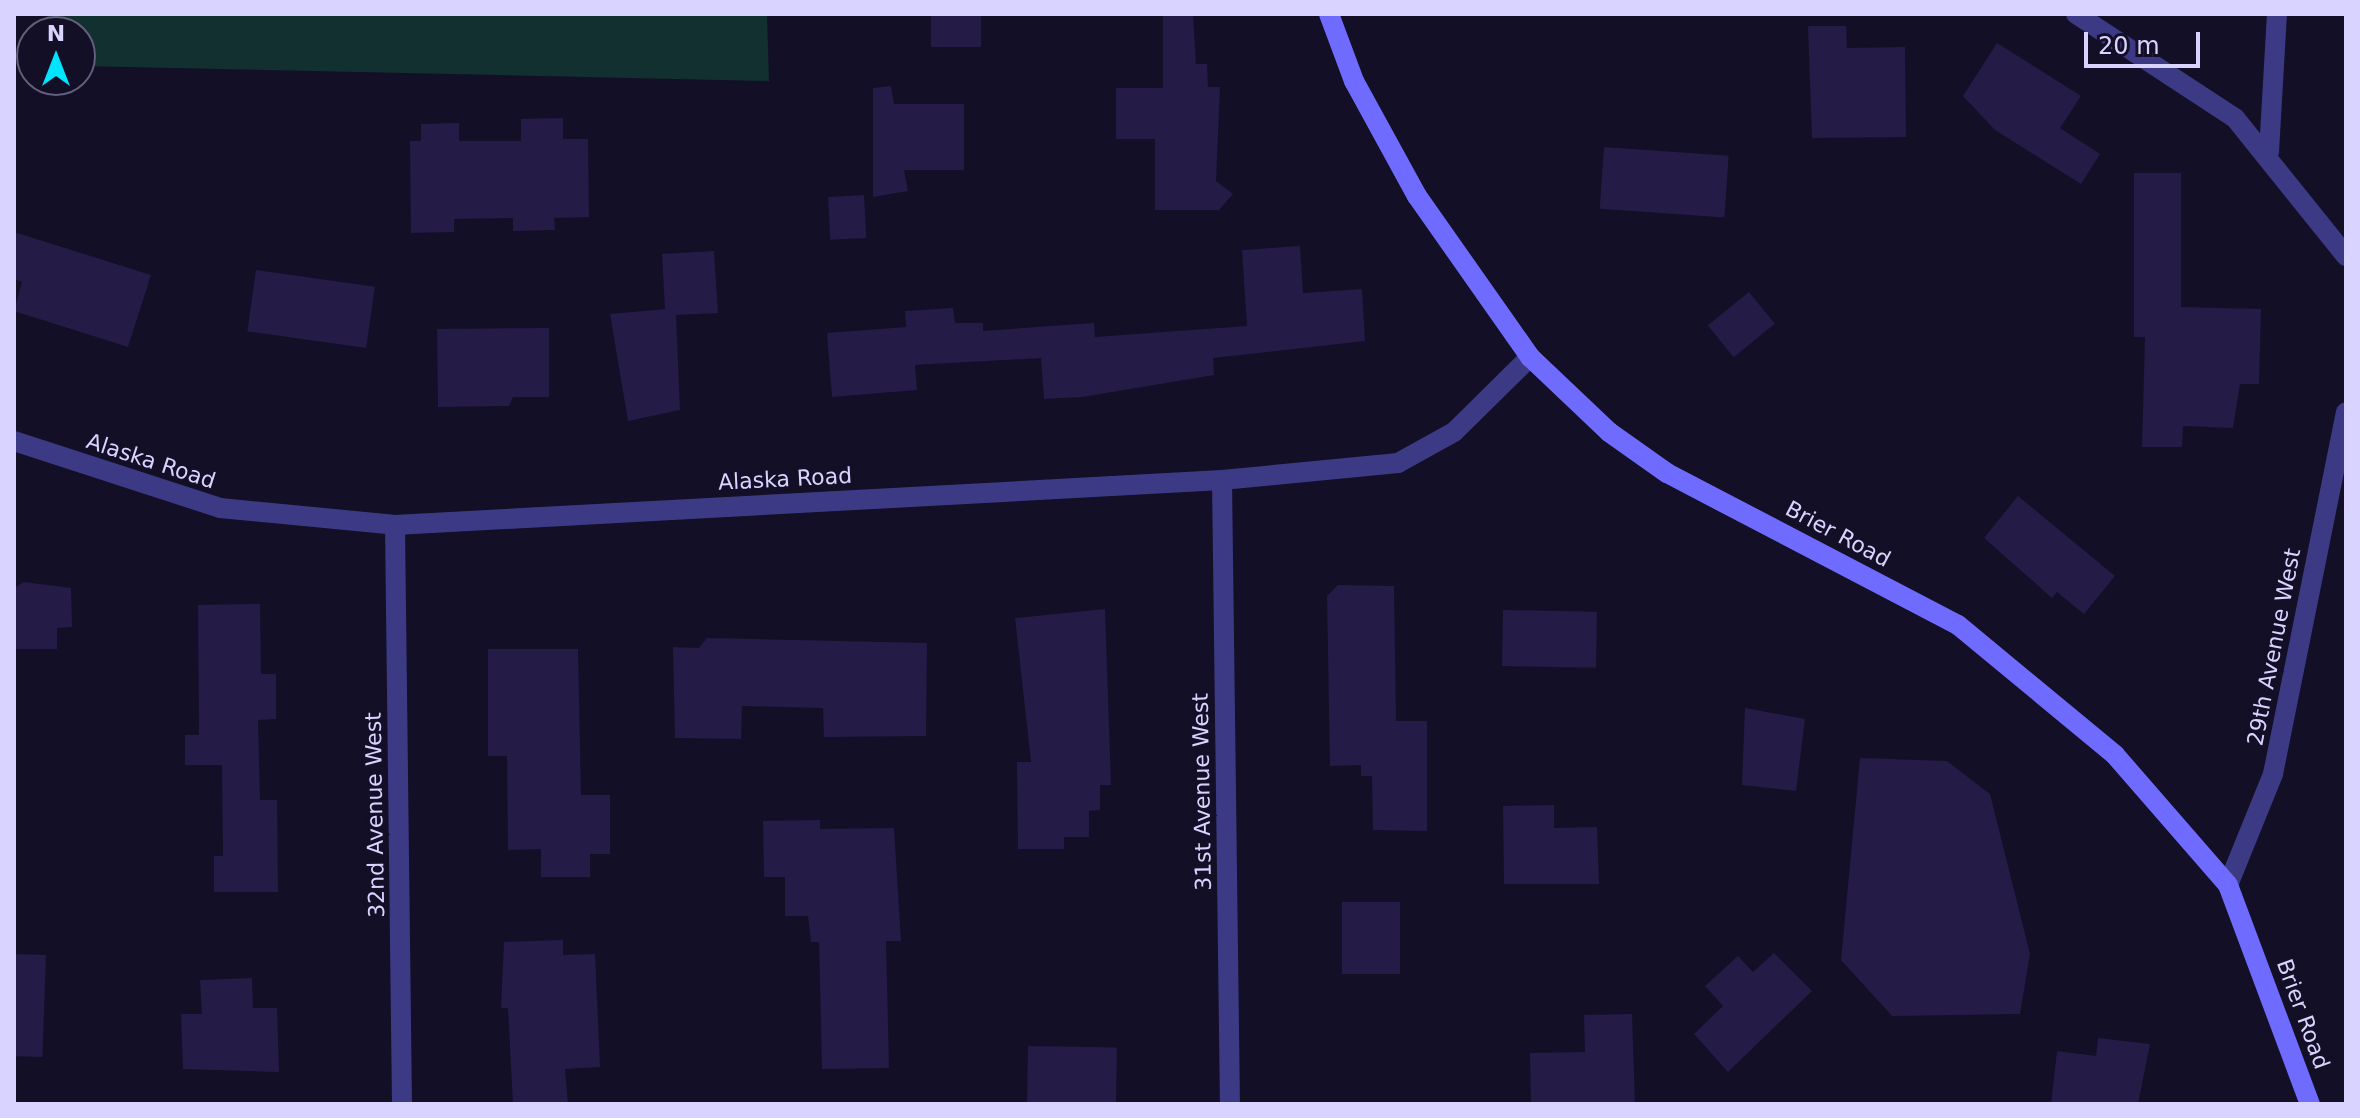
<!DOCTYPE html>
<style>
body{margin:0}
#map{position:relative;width:2360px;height:1118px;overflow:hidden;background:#130f26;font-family:"DejaVu Sans",sans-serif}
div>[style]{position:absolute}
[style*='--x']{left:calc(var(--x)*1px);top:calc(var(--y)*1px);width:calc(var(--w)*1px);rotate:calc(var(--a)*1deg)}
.green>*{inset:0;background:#12302f}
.building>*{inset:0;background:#241b47;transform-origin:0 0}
.minor>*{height:20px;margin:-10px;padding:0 10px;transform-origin:10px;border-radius:10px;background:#3d3a85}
.tertiary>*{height:20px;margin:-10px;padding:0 10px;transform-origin:10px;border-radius:10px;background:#3d3a85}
.secondary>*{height:20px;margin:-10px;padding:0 10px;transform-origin:10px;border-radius:10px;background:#6f6bff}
span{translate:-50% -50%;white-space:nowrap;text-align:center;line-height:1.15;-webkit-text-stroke:7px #130f26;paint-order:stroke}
.street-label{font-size:22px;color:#d9d4ff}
.frame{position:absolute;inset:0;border:16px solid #d9d4ff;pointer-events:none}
.north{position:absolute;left:16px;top:16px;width:80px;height:80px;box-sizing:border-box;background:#130f26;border:2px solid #625e7d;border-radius:50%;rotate:0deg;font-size:22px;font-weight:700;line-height:32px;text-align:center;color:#d9d4ff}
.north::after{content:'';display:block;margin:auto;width:28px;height:36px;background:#00e5ff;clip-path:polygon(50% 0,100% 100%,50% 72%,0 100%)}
.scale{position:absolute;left:2084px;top:32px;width:116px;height:36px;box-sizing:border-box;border:4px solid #d9d4ff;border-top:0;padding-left:10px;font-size:24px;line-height:28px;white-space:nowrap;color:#d9d4ff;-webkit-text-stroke:6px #130f26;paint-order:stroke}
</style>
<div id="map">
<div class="green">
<div style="clip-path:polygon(47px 14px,767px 14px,769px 81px,80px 66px,80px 32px,49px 32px)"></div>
</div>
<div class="building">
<div style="left:931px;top:14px;width:50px;height:33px"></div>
<div style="clip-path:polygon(1163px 14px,1193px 14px,1196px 64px,1207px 64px,1208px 87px,1220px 87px,1216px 181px,1233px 194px,1219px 210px,1155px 210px,1155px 139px,1116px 139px,1116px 88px,1163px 88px)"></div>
<div style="clip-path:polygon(1808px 26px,1846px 26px,1847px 48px,1905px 47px,1906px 137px,1812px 138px)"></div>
<div style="clip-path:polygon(1997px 43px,2081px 96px,2060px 128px,2100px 154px,2081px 184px,1995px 130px,1963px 96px)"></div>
<div style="clip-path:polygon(891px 86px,894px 104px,964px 104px,964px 170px,904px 170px,908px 191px,873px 197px,873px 88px)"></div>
<div style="clip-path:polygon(563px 118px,563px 139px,588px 139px,589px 217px,554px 218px,555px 230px,513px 231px,513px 218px,454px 219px,454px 232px,411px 233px,410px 141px,421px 141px,421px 124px,459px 123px,459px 141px,521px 141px,521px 119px)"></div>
<div style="left:1604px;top:147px;width:125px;height:62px;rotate:4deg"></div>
<div style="clip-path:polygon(2134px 173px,2181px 173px,2181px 307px,2261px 309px,2259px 384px,2240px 384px,2233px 428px,2183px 426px,2182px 447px,2142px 447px,2145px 337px,2134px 337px)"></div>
<div style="left:864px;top:195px;width:43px;height:36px;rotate:87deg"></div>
<div style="clip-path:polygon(14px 232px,151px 275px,128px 347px,14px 311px,22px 282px,14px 279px)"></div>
<div style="clip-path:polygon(1300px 246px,1303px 293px,1362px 289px,1365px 341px,1213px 358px,1214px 375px,1082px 397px,1044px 399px,1041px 358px,915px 365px,917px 390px,832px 397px,827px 333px,906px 327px,905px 311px,953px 308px,955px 323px,983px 323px,983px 331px,1094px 323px,1095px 337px,1247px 326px,1242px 250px)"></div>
<div style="clip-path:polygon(714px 251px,718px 313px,676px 315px,680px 410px,628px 421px,610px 314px,665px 309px,662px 254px)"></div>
<div style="left:256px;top:270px;width:120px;height:62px;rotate:8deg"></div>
<div style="left:1749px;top:292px;width:41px;height:53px;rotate:51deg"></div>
<div style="clip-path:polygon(549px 328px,549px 397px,513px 397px,509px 406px,438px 407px,437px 329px)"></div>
<div style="clip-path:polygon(2018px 496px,2115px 576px,2084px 614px,2057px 592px,2052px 598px,1984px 538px)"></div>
<div style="clip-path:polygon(24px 582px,71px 588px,72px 627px,57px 628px,57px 649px,14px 649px,14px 588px)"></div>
<div style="clip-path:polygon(1338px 585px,1394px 586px,1396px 721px,1427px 721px,1427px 831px,1373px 830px,1372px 776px,1361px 776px,1361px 765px,1330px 766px,1327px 596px)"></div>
<div style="clip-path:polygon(260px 604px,261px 674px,276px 674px,276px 719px,258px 720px,260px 800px,277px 800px,278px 892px,214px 892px,214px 856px,223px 856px,222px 765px,185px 765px,185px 735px,199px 735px,198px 605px)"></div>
<div style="clip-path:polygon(1105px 609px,1111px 785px,1100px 785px,1100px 810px,1089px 811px,1089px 837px,1064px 837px,1064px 849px,1018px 849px,1017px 762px,1031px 762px,1015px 618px)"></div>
<div style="left:1503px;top:610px;width:94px;height:56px;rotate:1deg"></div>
<div style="clip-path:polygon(707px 638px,927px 643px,926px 736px,824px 737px,823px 708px,742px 706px,741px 739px,675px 738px,673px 647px,699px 648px)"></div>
<div style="clip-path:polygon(488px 649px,578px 649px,581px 795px,610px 795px,610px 854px,590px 854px,590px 877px,541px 877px,541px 849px,508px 850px,507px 756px,488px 756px)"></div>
<div style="clip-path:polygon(1745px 708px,1805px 719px,1796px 791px,1742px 785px)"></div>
<div style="clip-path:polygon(1860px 758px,1947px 761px,1990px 794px,2030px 954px,2020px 1014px,1892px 1016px,1841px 960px)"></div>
<div style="clip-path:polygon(1554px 805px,1554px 828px,1597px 827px,1599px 884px,1504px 884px,1503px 806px)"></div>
<div style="clip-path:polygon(820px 820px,820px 829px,894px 828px,901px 941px,886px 941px,889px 1068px,822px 1069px,819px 942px,811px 942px,808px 916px,785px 916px,785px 877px,764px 877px,763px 821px)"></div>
<div style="left:1342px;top:902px;width:58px;height:72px"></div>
<div style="clip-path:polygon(563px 940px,563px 955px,595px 954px,600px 1067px,565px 1069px,568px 1104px,513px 1104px,508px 1008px,501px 1008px,504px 942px)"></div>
<div style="clip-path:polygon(1774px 953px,1812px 991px,1728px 1072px,1694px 1034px,1723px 1006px,1705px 986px,1738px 956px,1753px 972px)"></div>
<div style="left:14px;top:954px;width:32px;height:102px;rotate:2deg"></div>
<div style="clip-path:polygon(252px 978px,253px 1008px,277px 1008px,279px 1072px,183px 1069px,181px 1014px,202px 1014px,200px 980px)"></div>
<div style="clip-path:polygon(1632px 1014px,1635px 1104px,1531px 1104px,1530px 1053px,1585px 1052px,1584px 1015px)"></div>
<div style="clip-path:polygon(2098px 1038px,2150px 1044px,2138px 1104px,2051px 1104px,2057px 1051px,2096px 1056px)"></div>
<div style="left:1028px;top:1046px;width:89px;height:58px;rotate:1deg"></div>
</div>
<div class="minor">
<div style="--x:14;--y:441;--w:217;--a:18"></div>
<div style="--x:220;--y:508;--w:176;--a:5.5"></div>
<div style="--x:395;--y:525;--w:828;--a:-3.11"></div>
<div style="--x:1222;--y:480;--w:177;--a:-5.5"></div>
<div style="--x:1398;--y:463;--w:64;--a:-29"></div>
<div style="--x:1454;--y:432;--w:107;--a:-44.6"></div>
<div style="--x:1222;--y:480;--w:624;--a:89.27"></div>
<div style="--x:395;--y:525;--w:579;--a:89.31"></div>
</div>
<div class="tertiary">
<div style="--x:2076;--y:14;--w:190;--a:33.2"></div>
<div style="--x:2235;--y:118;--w:177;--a:51.2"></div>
<div style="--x:2269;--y:152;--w:138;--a:-86.7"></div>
<div style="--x:2228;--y:885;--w:120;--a:-67.9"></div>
<div style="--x:2273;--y:774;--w:369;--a:-78.6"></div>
</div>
<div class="secondary">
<div style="--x:1329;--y:14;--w:72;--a:69.5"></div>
<div style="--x:1354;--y:81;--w:131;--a:61.3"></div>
<div style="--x:1417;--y:196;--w:197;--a:54.9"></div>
<div style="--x:1530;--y:357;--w:109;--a:43.5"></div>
<div style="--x:1609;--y:432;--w:71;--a:35.3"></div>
<div style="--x:1667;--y:473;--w:328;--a:27.6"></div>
<div style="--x:1958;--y:625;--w:204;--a:39.6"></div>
<div style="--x:2115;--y:755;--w:172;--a:49"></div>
<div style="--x:2228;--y:885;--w:234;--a:69.5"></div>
</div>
<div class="street-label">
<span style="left:151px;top:461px;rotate:18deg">Alaska Road</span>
<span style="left:785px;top:479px;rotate:-3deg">Alaska Road</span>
<span style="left:1838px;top:534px;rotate:28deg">Brier Road</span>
<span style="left:2274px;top:647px;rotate:-79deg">29th Avenue West</span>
<span style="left:1202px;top:792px;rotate:-91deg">31st Avenue West</span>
<span style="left:375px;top:815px;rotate:-91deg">32nd Avenue West</span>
<span style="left:2303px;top:1014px;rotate:70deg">Brier Road</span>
</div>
<div class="frame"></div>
<div class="north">N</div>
<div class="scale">20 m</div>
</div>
